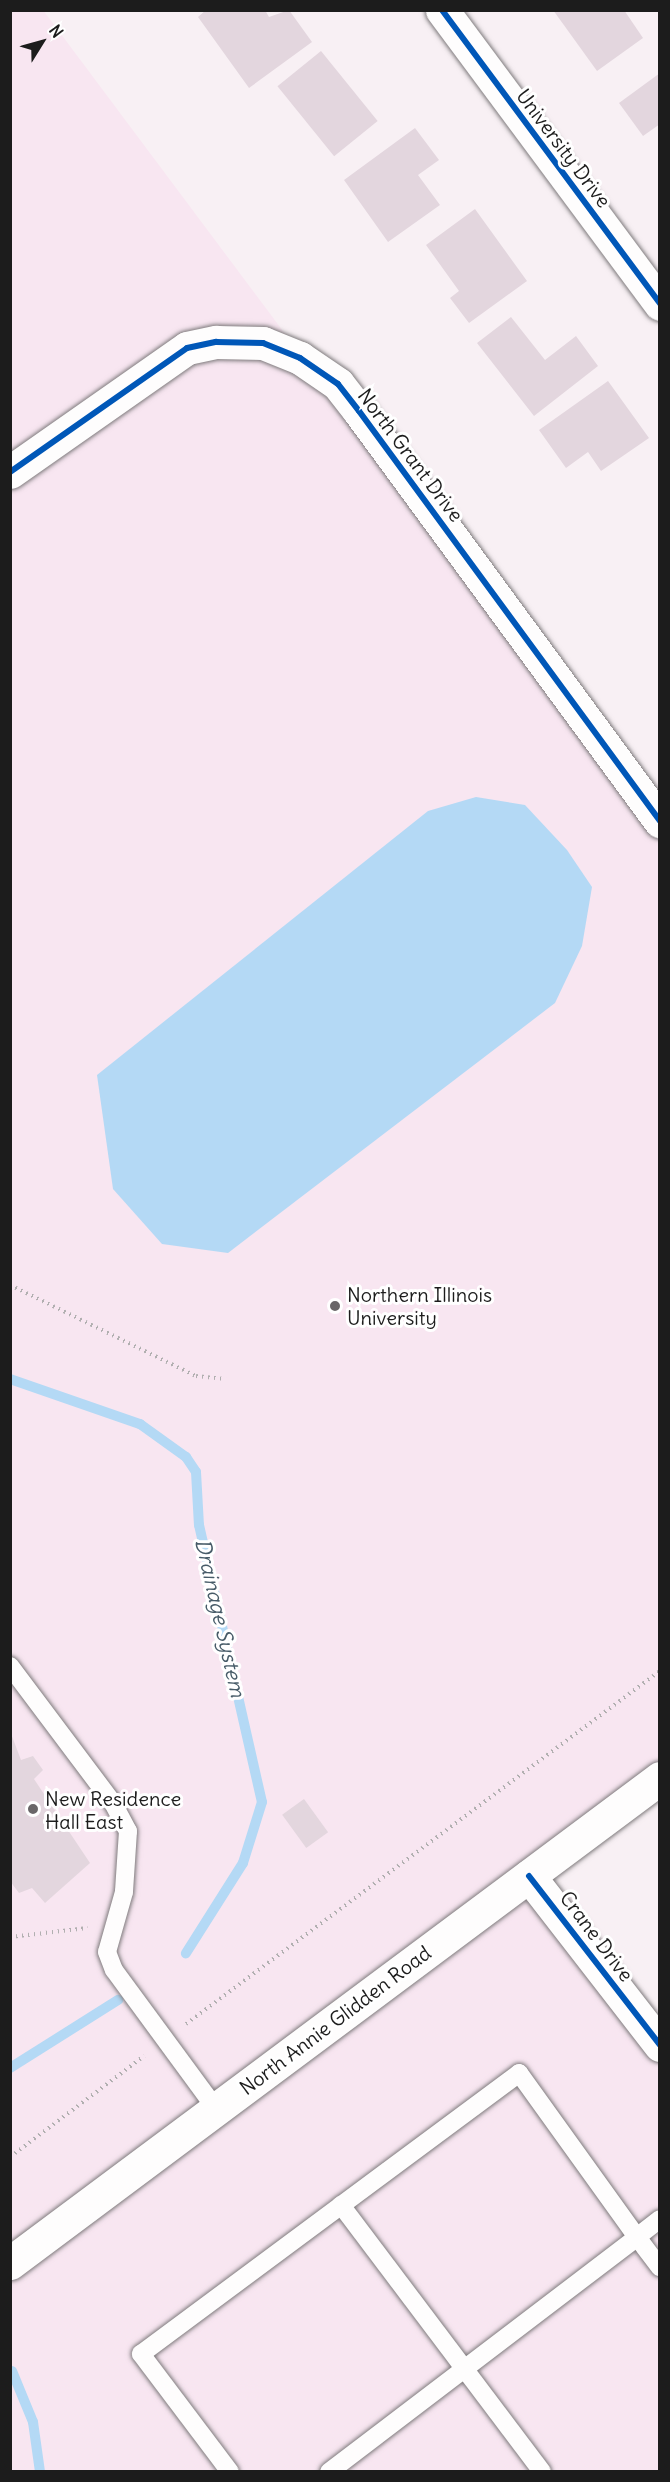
<!DOCTYPE html>
<style>
body{margin:0}
#map{position:relative;width:670px;height:2482px;overflow:hidden;background:#f8f0f4;font-family:Delius,sans-serif}
div>[style]{position:absolute}
[style*='--x']{left:calc(var(--x)*1px);top:calc(var(--y)*1px);width:calc(var(--w)*1px);rotate:calc(var(--a)*1deg)}
.built>*{inset:0;background:#f8e6f1}
.water>*{inset:0;background:#b4d9f5}
.stream>*{height:10px;margin:-5px;padding:0 5px;transform-origin:5px;border-radius:5px;background:#b4d9f5}
.building>*{inset:0;background:#e3d6de;transform-origin:0 0}
.path>*{height:4px;margin-top:-2px;transform-origin:0;background:repeating-linear-gradient(90deg,#b1afb0 0 1.5px,transparent 0 6px)}
.roads{filter:drop-shadow(0 0 2px #7f7b7d) drop-shadow(0 0 2px #7f7b7d)}
.service>*{height:18px;margin:-9px;padding:0 9px;transform-origin:9px;border-radius:9px;background:#fefdfd}
.minor>*{height:33px;margin:-16.5px;padding:0 16.5px;transform-origin:16.5px;border-radius:16.5px;background:#fefdfd}
.secondary>*{height:33px;margin:-16.5px;padding:0 16.5px;transform-origin:16.5px;border-radius:16.5px;background:#fefdfd}
.cycleway>*{height:6px;margin:-3px;padding:0 3px;transform-origin:3px;border-radius:3px;background:#0057b8}
.dots>*{width:16px;height:16px;translate:-50% -50%;box-sizing:border-box;border:3px solid #fff;border-radius:50%}
span{translate:-50% -50%;white-space:nowrap;text-align:center;line-height:1.15;-webkit-text-stroke:6px #fff;paint-order:stroke}
.street-label{font-size:20px;color:#1c1c1c}
.poi-label{font-size:20px;color:#1c1c1c}
.left{translate:0 -50%;text-align:left}
.water-label{font-size:21px;color:#475b68;font-style:italic}
.frame{position:absolute;inset:0;border:12px solid #1c1c1c;pointer-events:none}
.north{position:absolute;left:12px;top:12px;width:60px;height:60px;-webkit-text-stroke:4px #fff;paint-order:stroke;rotate:53deg;font-size:16px;font-weight:700;line-height:24px;text-align:center;color:#1c1c1c}
.north::after{content:'';display:block;margin:auto;width:21px;height:27px;background:#1c1c1c;clip-path:polygon(50% 0,100% 100%,50% 72%,0 100%)}
</style>
<div id="map">
<div class="built">
<div style="clip-path:polygon(43px 10px,659px 834px,659px 1778px,530px 1876px,659px 2051px,660px 2471px,11px 2472px,10px 11px)"></div>
</div>
<div class="water">
<div style="clip-path:polygon(476px 797px,525px 805px,567px 850px,592px 887px,582px 946px,555px 1003px,228px 1253px,162px 1244px,113px 1189px,97px 1075px,428px 811px)"></div>
</div>
<div class="stream">
<div style="--x:10;--y:1379;--w:138;--a:19.1"></div>
<div style="--x:140;--y:1424;--w:57;--a:35.7"></div>
<div style="--x:186;--y:1457;--w:18;--a:56"></div>
<div style="--x:196;--y:1472;--w:53;--a:86.8"></div>
<div style="--x:199;--y:1525;--w:284;--a:77.2"></div>
<div style="--x:262;--y:1802;--w:64;--a:107.3"></div>
<div style="--x:243;--y:1863;--w:107;--a:122.3"></div>
<div style="--x:10;--y:2068;--w:128;--a:-32.2"></div>
<div style="--x:12;--y:2371;--w:55;--a:67.6"></div>
<div style="--x:33;--y:2422;--w:50;--a:82"></div>
</div>
<div class="building">
<div style="clip-path:polygon(206px 10px,265px 10px,269px 17px,289px 10px,312px 42px,249px 88px,198px 17px)"></div>
<div style="clip-path:polygon(553px 10px,624px 10px,643px 38px,597px 71px)"></div>
<div style="left:321px;top:51px;width:90px;height:56px;rotate:51deg"></div>
<div style="clip-path:polygon(660px 73px,660px 124px,643px 136px,619px 103px)"></div>
<div style="clip-path:polygon(415px 128px,439px 160px,418px 175px,440px 205px,388px 242px,344px 180px)"></div>
<div style="clip-path:polygon(475px 209px,527px 281px,469px 323px,450px 298px,459px 291px,426px 245px)"></div>
<div style="clip-path:polygon(511px 317px,545px 360px,576px 336px,598px 366px,534px 416px,477px 343px)"></div>
<div style="clip-path:polygon(608px 381px,649px 438px,601px 471px,588px 452px,566px 468px,539px 430px)"></div>
<div style="clip-path:polygon(10px 1731px,21px 1760px,33px 1756px,43px 1770px,34px 1779px,90px 1863px,45px 1903px,32px 1888px,19px 1893px,10px 1881px)"></div>
<div style="left:304px;top:1799px;width:41px;height:27px;rotate:54deg"></div>
</div>
<div class="path">
<div style="--x:10;--y:1285;--w:207;--a:26.1"></div>
<div style="--x:196;--y:1376;--w:30;--a:6"></div>
<div style="--x:10;--y:1937;--w:78;--a:-6.7"></div>
<div style="--x:186;--y:2024;--w:591;--a:-36.68"></div>
<div style="--x:10;--y:2157;--w:168;--a:-37"></div>
</div>
<div class="roads">
<div class="service">
<div style="--x:10;--y:1666;--w:171;--a:53.1"></div>
<div style="--x:113;--y:1803;--w:32;--a:62"></div>
<div style="--x:128;--y:1831;--w:61;--a:93.8"></div>
<div style="--x:124;--y:1892;--w:62;--a:105.8"></div>
<div style="--x:107;--y:1952;--w:19;--a:69"></div>
<div style="--x:114;--y:1970;--w:172;--a:53.7"></div>
<div style="--x:341;--y:2205;--w:334;--a:53"></div>
<div style="--x:230;--y:2472;--w:148;--a:-127"></div>
<div style="--x:141;--y:2354;--w:471;--a:-36.6"></div>
<div style="--x:519;--y:2073;--w:202;--a:54.3"></div>
<div style="--x:637;--y:2237;--w:29;--a:-38"></div>
<div style="--x:329;--y:2472;--w:387;--a:-37.3"></div>
<div style="--x:637;--y:2237;--w:38;--a:53"></div>
</div>
<div class="minor">
<div style="--x:442;--y:10;--w:366;--a:53.4"></div>
<div style="--x:10;--y:472;--w:216;--a:-35"></div>
<div style="--x:187;--y:348;--w:30;--a:-12"></div>
<div style="--x:216;--y:342;--w:47;--a:1.2"></div>
<div style="--x:263;--y:343;--w:40;--a:22"></div>
<div style="--x:300;--y:358;--w:46;--a:34.4"></div>
<div style="--x:338;--y:384;--w:34;--a:52"></div>
<div style="--x:359;--y:411;--w:509;--a:53.72"></div>
<div style="--x:529;--y:1876;--w:214;--a:52.2"></div>
</div>
<div class="secondary">
<div style="--x:10;--y:2263;--w:811;--a:-36.73"></div>
</div>
</div>
<div class="cycleway">
<div style="--x:442;--y:10;--w:366;--a:53.4"></div>
<div style="--x:10;--y:472;--w:216;--a:-35"></div>
<div style="--x:187;--y:348;--w:30;--a:-12"></div>
<div style="--x:216;--y:342;--w:47;--a:1.2"></div>
<div style="--x:263;--y:343;--w:40;--a:22"></div>
<div style="--x:300;--y:358;--w:46;--a:34.4"></div>
<div style="--x:338;--y:384;--w:34;--a:52"></div>
<div style="--x:359;--y:411;--w:509;--a:53.72"></div>
<div style="--x:529;--y:1876;--w:214;--a:52.2"></div>
</div>
<div class="dots">
<div style="left:335px;top:1306px;background:#696668"></div>
<div style="left:33px;top:1809px;background:#696668"></div>
</div>
<div class="street-label">
<span style="left:564px;top:148px;rotate:53deg">University Drive</span>
<span style="left:411px;top:455px;rotate:53deg">North Grant Drive</span>
<span style="left:597px;top:1936px;rotate:53deg">Crane Drive</span>
<span style="left:335px;top:2020px;rotate:-37deg">North Annie Glidden Road</span>
</div>
<div class="poi-label">
<span class="left" style="left:347px;top:1306px">Northern Illinois<br>University</span>
<span class="left" style="left:45px;top:1810px">New Residence<br>Hall East</span>
</div>
<div class="water-label">
<span style="left:220px;top:1618px;rotate:77deg">Drainage System</span>
</div>
<div class="frame"></div>
<div class="north">N</div>
</div>
